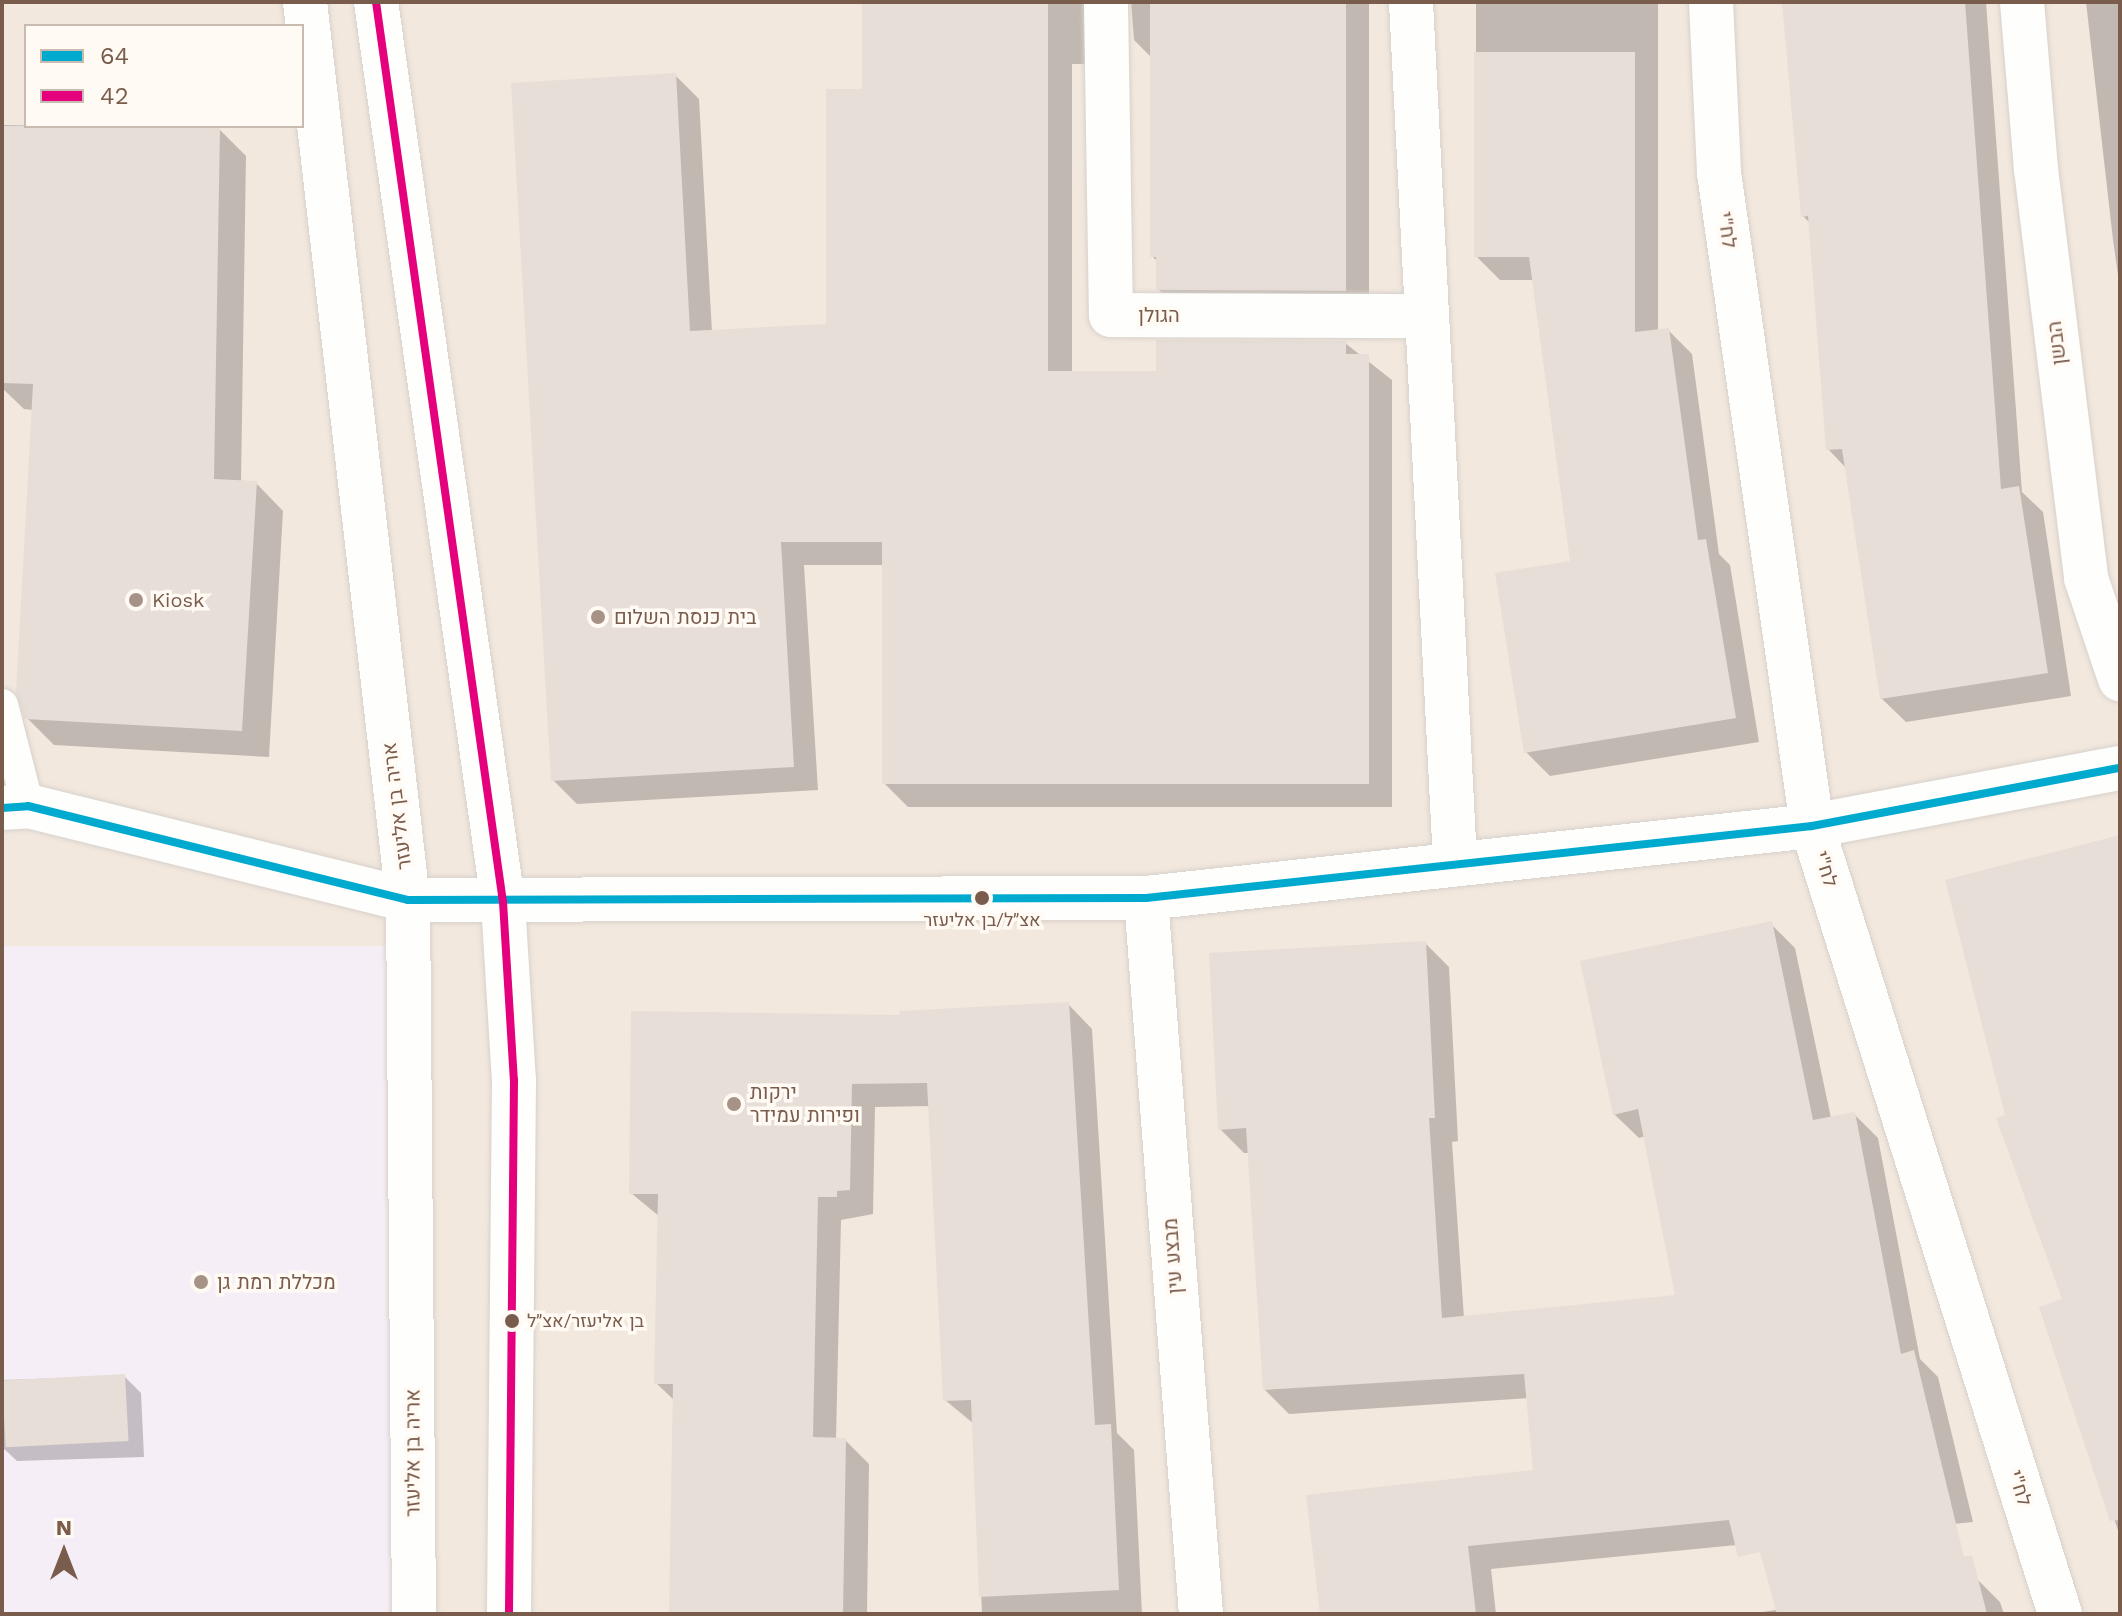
<!DOCTYPE html>
<meta charset="utf-8">
<style>
body{margin:0}
#map{position:relative;width:2122px;height:1616px;overflow:hidden;background:#f9f5f0;font-family:"Work Sans",Heebo,sans-serif}
div>[style]{position:absolute}
[style*='--x']{left:calc(var(--x)*1px);top:calc(var(--y)*1px);width:calc(var(--w)*1px);rotate:calc(var(--a)*1deg)}
.residential>*{inset:0;background:#f2e8de}
.education>*{inset:0;background:#f6eef6;transform-origin:0 0}
.shadow>*{inset:0;background:#0003}
.building>*{inset:0;background:#e6ded7;transform-origin:0 0}
.roads{filter:drop-shadow(0 0 2px #d7d1cb) drop-shadow(0 0 2px #d7d1cb)}
.service>*{height:32px;margin:-16px;padding:0 16px;transform-origin:16px;border-radius:16px;background:#fefefd}
.minor>*{height:44px;margin:-22px;padding:0 22px;transform-origin:22px;border-radius:22px;background:#fefefd}
.tertiary>*{height:44px;margin:-22px;padding:0 22px;transform-origin:22px;border-radius:22px;background:#fefefd}
.bus-1>*{height:8px;margin:-4px;padding:0 4px;transform-origin:4px;border-radius:4px;background:#00a9ce}
.bus-2>*{height:8px;margin:-4px;padding:0 4px;transform-origin:4px;border-radius:4px;background:#e5007d}
.dots>*{width:22px;height:22px;translate:-50% -50%;box-sizing:border-box;border:4px solid #fffaf3;border-radius:50%}
span{translate:-50% -50%;white-space:nowrap;text-align:center;line-height:1.15;-webkit-text-stroke:7px #fffaf3;paint-order:stroke}
.bus-label{font-size:18px;color:#7a5c4d}
.left{translate:0 -50%;text-align:left}
.street-label{font-size:20px;color:#7a5c4d}
.poi-label{font-size:20px;color:#7a5c4d}
.frame{position:absolute;inset:0;border:4px solid #7a5c4d;pointer-events:none}
.legend{position:absolute;left:24px;top:24px;width:280px;height:104px;box-sizing:border-box;background:#fffaf3;border:2px solid #cabbb1;margin:0;padding:10px 14px;list-style:none;font-size:24px;color:#7a5c4d}
.legend li{display:flex;align-items:center;gap:16px;height:40px}
.legend b{width:40px;border:2px solid #cabbb1}
.north{position:absolute;left:24px;top:1512px;width:80px;height:80px;-webkit-text-stroke:6px #fffaf3;paint-order:stroke;rotate:0deg;font-size:22px;font-weight:700;line-height:32px;text-align:center;color:#7a5c4d}
.north::after{content:'';display:block;margin:auto;width:28px;height:36px;background:#7a5c4d;clip-path:polygon(50% 0,100% 100%,50% 72%,0 100%)}
</style>
<div id="map">
<div class="residential">
<div style="clip-path:polygon(evenodd,2px 2px,2120px 2px,2120px 1614px,2px 1614px,2px 2px,26px 26px,302px 26px,302px 126px,26px 126px,26px 26px)"></div>
</div>
<div class="education">
<div style="left:2px;top:946px;width:407px;height:668px"></div>
</div>
<div class="shadow">
<div style="clip-path:polygon(864px 2px,1127px 2px,1105px 64px,1072px 64px,1072px 373px,1158px 373px,1345px 343px,1392px 380px,1392px 807px,908px 807px,884px 783px,884px 565px,804px 565px,818px 790px,577px 804px,553px 780px,675px 75px,699px 99px,712px 332px,828px 326px,864px 91px)"></div>
<div style="clip-path:polygon(1131px 2px,1369px 2px,1369px 314px,1182px 313px,1158px 289px,1158px 262px,1152px 256px,1152px 58px,1134px 40px)"></div>
<div style="clip-path:polygon(1476px 2px,1658px 2px,1658px 331px,1668px 330px,1692px 354px,1719px 554px,1730px 565px,1759px 742px,1550px 776px,1526px 752px,1572px 563px,1534px 280px,1500px 280px,1476px 256px)"></div>
<div style="clip-path:polygon(1784px 2px,1986px 2px,2022px 492px,2043px 512px,2071px 696px,1906px 722px,1881px 698px,1846px 468px,1828px 449px,1810px 223px,1803px 216px)"></div>
<div style="clip-path:polygon(2086px 2px,2120px 2px,2120px 289px,2113px 240px)"></div>
<div style="clip-path:polygon(2px 125px,219px 129px,246px 156px,241px 483px,256px 483px,283px 511px,269px 757px,54px 745px,27px 718px,34px 410px,24px 409px,2px 388px)"></div>
<div style="clip-path:polygon(2120px 837px,2120px 1536px,2041px 1308px,2065px 1301px,2007px 1116px)"></div>
<div style="clip-path:polygon(1771px 924px,1795px 948px,1831px 1118px,1854px 1114px,1878px 1138px,1920px 1359px,1938px 1377px,1973px 1522px,1491px 1569px,1496px 1614px,1322px 1614px,1535px 1472px,1528px 1398px,1289px 1414px,1265px 1390px,1250px 1153px,1244px 1153px,1220px 1129px,1425px 943px,1449px 967px,1458px 1141px,1452px 1142px,1464px 1318px,1677px 1297px,1646px 1136px,1639px 1138px,1614px 1114px)"></div>
<div style="clip-path:polygon(1068px 1004px,1092px 1029px,1117px 1433px,1134px 1450px,1142px 1614px,982px 1614px,974px 1424px,945px 1400px,930px 1106px,875px 1107px,873px 1214px,841px 1220px,836px 1440px,845px 1440px,869px 1464px,867px 1614px,671px 1614px,675px 1401px,656px 1383px,660px 1217px,631px 1193px,902px 1017px)"></div>
<div style="clip-path:polygon(124px 1376px,141px 1393px,144px 1457px,17px 1461px,2px 1447px,2px 1380px)"></div>
<div style="clip-path:polygon(1976px 1578px,2000px 1602px,2004px 1614px,1750px 1614px)"></div>
</div>
<div class="building">
<div style="clip-path:polygon(862px 2px,1048px 2px,1048px 371px,1156px 371px,1156px 340px,1346px 341px,1346px 354px,1369px 354px,1369px 784px,882px 784px,882px 542px,781px 542px,794px 767px,551px 781px,511px 83px,676px 73px,690px 331px,826px 324px,826px 89px,862px 89px)"></div>
<div style="clip-path:polygon(1150px 2px,1346px 2px,1346px 291px,1156px 290px,1156px 257px,1150px 257px)"></div>
<div style="clip-path:polygon(1782px 2px,1965px 2px,2001px 489px,2019px 486px,2048px 673px,1880px 699px,1842px 449px,1826px 450px,1808px 216px,1801px 217px)"></div>
<div style="clip-path:polygon(1474px 52px,1635px 52px,1635px 332px,1669px 328px,1698px 540px,1706px 539px,1736px 718px,1524px 753px,1495px 573px,1570px 561px,1529px 257px,1474px 257px)"></div>
<div style="clip-path:polygon(2px 126px,220px 127px,214px 479px,257px 481px,242px 731px,25px 719px,16px 693px,33px 384px,2px 383px)"></div>
<div style="clip-path:polygon(2120px 835px,2120px 1520px,2110px 1521px,2039px 1307px,2062px 1299px,1996px 1118px,2005px 1115px,1945px 880px)"></div>
<div style="clip-path:polygon(1772px 921px,1813px 1120px,1855px 1112px,1901px 1354px,1914px 1350px,1964px 1557px,1972px 1555px,1987px 1614px,1777px 1614px,1760px 1552px,1738px 1557px,1729px 1520px,1468px 1546px,1476px 1614px,1320px 1614px,1306px 1495px,1533px 1470px,1524px 1374px,1263px 1390px,1246px 1128px,1218px 1130px,1209px 953px,1426px 941px,1435px 1118px,1429px 1118px,1442px 1318px,1675px 1295px,1638px 1109px,1613px 1115px,1580px 961px)"></div>
<div style="clip-path:polygon(1069px 1002px,1095px 1425px,1111px 1424px,1119px 1590px,979px 1597px,971px 1400px,943px 1401px,927px 1083px,852px 1084px,850px 1190px,837px 1191px,837px 1197px,818px 1197px,813px 1437px,846px 1438px,843px 1614px,669px 1614px,673px 1384px,654px 1384px,658px 1194px,629px 1194px,631px 1011px,900px 1015px,899px 1011px)"></div>
<div style="left:125px;top:1374px;width:67px;height:123px;rotate:87deg"></div>
</div>
<div class="roads">
<div class="service">
<div style="--x:2;--y:705;--w:104;--a:75.6"></div>
</div>
<div class="minor">
<div style="--x:1106;--y:2;--w:313;--a:89.1"></div>
<div style="--x:1111;--y:315;--w:313;--a:0.2"></div>
<div style="--x:1411;--y:2;--w:860;--a:87.07"></div>
<div style="--x:1711;--y:2;--w:171;--a:87.3"></div>
<div style="--x:1719;--y:173;--w:660;--a:81.89"></div>
<div style="--x:1812;--y:826;--w:826;--a:72.53"></div>
<div style="--x:2022;--y:2;--w:168;--a:85.2"></div>
<div style="--x:2036;--y:169;--w:412;--a:83"></div>
<div style="--x:2086;--y:578;--w:107;--a:71.4"></div>
<div style="--x:1146;--y:898;--w:718;--a:85.61"></div>
</div>
<div class="tertiary">
<div style="--x:305;--y:2;--w:904;--a:83.46"></div>
<div style="--x:408;--y:900;--w:714;--a:89.52"></div>
<div style="--x:376;--y:2;--w:909;--a:81.97"></div>
<div style="--x:503;--y:902;--w:178;--a:86.5"></div>
<div style="--x:514;--y:1080;--w:534;--a:90.54"></div>
<div style="--x:2;--y:808;--w:26;--a:-4"></div>
<div style="--x:28;--y:806;--w:391;--a:13.9"></div>
<div style="--x:408;--y:900;--w:738;--a:-0.16"></div>
<div style="--x:1146;--y:898;--w:670;--a:-6.17"></div>
<div style="--x:1812;--y:826;--w:313;--a:-10.7"></div>
</div>
</div>
<div class="bus-1">
<div style="--x:2;--y:808;--w:26;--a:-4"></div>
<div style="--x:28;--y:806;--w:391;--a:13.9"></div>
<div style="--x:408;--y:900;--w:738;--a:-0.16"></div>
<div style="--x:1146;--y:898;--w:670;--a:-6.17"></div>
<div style="--x:1812;--y:826;--w:313;--a:-10.7"></div>
</div>
<div class="bus-2">
<div style="--x:376;--y:2;--w:909;--a:81.97"></div>
<div style="--x:503;--y:902;--w:178;--a:86.5"></div>
<div style="--x:514;--y:1080;--w:534;--a:90.54"></div>
</div>
<div class="dots">
<div style="left:136px;top:600px;background:#a69286"></div>
<div style="left:598px;top:617px;background:#a69286"></div>
<div style="left:982px;top:898px;background:#7a5c4d"></div>
<div style="left:734px;top:1104px;background:#a69286"></div>
<div style="left:201px;top:1282px;background:#a69286"></div>
<div style="left:512px;top:1321px;background:#7a5c4d"></div>
</div>
<div class="bus-label">
<span style="left:982px;top:920px">אצ״ל/בן אליעזר</span>
<span class="left" style="left:527px;top:1321px">בן אליעזר/אצ״ל</span>
</div>
<div class="street-label">
<span style="left:1727px;top:230px;rotate:82deg">לח"י</span>
<span style="left:1159px;top:315px">הגולן</span>
<span style="left:2057px;top:343px;rotate:-97deg">הבשן</span>
<span style="left:397px;top:806px;rotate:-97deg">אריה בן אליעזר</span>
<span style="left:1826px;top:869px;rotate:73deg">לח"י</span>
<span style="left:1173px;top:1256px;rotate:-94deg">מבצע עין</span>
<span style="left:413px;top:1453px;rotate:-90deg">אריה בן אליעזר</span>
<span style="left:2020px;top:1488px;rotate:73deg">לח"י</span>
</div>
<div class="poi-label">
<span class="left" style="left:152px;top:600px">Kiosk</span>
<span class="left" style="left:614px;top:617px">בית כנסת השלום</span>
<span class="left" style="left:750px;top:1104px">ירקות<br>ופירות עמידר</span>
<span class="left" style="left:217px;top:1282px">מכללת רמת גן</span>
</div>
<div class="frame"></div>
<ul class="legend">
<li><b style="height:10px;background:#00a9ce"></b>64</li>
<li><b style="height:10px;background:#e5007d"></b>42</li>
</ul>
<div class="north">N</div>
</div>
